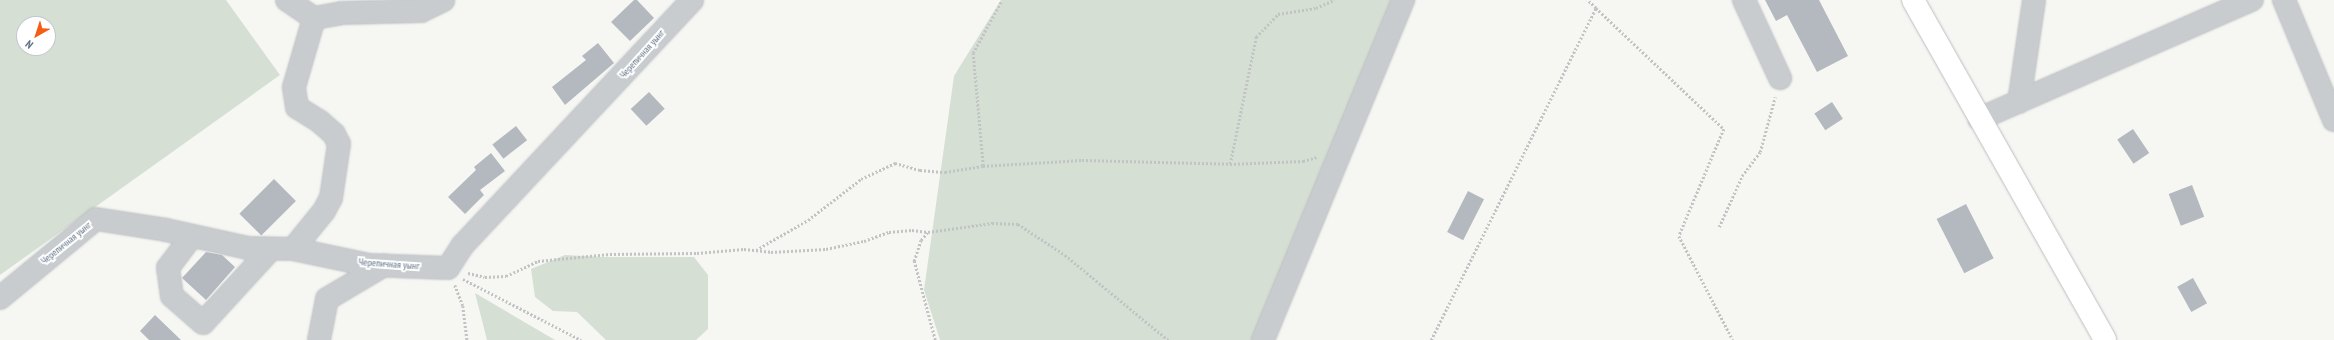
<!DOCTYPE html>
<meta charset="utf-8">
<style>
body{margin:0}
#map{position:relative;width:2334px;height:340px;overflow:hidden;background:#f6f7f3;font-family:"PT Sans Narrow",sans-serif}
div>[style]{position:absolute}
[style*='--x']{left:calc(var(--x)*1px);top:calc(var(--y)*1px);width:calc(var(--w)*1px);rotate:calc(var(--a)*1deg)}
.green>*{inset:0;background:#d6dfd3}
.building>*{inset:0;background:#b3b9bf;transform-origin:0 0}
.path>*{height:2.5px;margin-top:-1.25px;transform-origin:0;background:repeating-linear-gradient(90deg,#c1c3c5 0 2px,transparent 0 4px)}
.roads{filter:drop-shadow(0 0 1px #bbbec2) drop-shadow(0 0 1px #bbbec2)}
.minor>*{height:22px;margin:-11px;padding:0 11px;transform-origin:11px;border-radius:11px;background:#c8cccf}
.major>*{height:22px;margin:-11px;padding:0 11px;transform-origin:11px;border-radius:11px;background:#fff}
span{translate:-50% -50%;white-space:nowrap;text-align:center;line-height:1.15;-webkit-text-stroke:4px #fff;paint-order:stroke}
.street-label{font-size:10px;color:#627387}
.north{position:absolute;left:16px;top:16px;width:40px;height:40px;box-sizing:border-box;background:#fff;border:1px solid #c0c7cf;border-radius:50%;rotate:219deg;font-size:11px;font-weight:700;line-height:16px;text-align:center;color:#627387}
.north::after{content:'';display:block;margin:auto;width:14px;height:18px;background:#f55d14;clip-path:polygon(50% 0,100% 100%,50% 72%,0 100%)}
</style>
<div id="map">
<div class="green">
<div style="clip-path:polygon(evenodd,0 0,226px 0,280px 75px,0 275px,0 0,24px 24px,48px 24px,48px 48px,24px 48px,24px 24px)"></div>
<div style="clip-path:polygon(1001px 0,1392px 0,1254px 340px,940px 340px,924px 290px,954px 76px)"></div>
<div style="clip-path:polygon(565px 255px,603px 257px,694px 257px,708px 275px,708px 329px,696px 340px,606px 340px,577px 312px,553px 311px,535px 297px,531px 269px)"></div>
<div style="clip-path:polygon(475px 293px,555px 340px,487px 340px)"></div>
</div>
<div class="building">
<div style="clip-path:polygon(634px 0,637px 0,654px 18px,630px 41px,611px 22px)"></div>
<div style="clip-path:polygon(1765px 0,1819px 0,1848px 56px,1817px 72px,1787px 15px,1776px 21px)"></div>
<div style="clip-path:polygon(598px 43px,614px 63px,565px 105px,552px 87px,586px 60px,582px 56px)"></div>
<div style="left:649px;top:92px;width:23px;height:25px;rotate:47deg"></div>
<div style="left:1832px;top:102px;width:20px;height:21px;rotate:57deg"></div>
<div style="left:516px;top:126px;width:18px;height:30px;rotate:52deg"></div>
<div style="left:2133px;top:129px;width:29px;height:19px;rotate:56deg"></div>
<div style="clip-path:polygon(491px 153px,505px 171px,480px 190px,484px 195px,465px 214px,448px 197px,476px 170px,474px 167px)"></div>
<div style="left:274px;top:179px;width:31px;height:49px;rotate:45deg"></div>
<div style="left:2192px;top:185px;width:34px;height:25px;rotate:69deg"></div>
<div style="left:1468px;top:191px;width:18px;height:46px;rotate:27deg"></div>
<div style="left:1966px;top:204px;width:61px;height:33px;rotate:63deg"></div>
<div style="clip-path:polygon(206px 252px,222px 255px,235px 267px,206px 300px,182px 278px)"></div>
<div style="left:2193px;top:278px;width:29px;height:18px;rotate:61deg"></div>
<div style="clip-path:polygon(155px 315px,181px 340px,149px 340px,140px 331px)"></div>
</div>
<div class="path">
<div style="--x:1596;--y:8;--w:176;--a:43.4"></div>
<div style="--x:1724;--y:129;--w:116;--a:112.8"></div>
<div style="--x:1679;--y:236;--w:117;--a:62.6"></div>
<div style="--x:1230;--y:164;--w:130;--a:-78.4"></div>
<div style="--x:1256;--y:37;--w:32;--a:-46"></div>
<div style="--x:1278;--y:14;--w:38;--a:-9"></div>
<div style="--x:1316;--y:8;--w:20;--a:-24"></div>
<div style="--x:983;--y:166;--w:113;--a:-95.1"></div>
<div style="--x:973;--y:53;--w:60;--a:-61.3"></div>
<div style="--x:1719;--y:227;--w:56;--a:-65.7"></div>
<div style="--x:1742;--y:176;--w:30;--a:-53"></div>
<div style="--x:1760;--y:152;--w:57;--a:-74.7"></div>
<div style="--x:756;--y:250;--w:60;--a:-30"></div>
<div style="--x:808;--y:220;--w:67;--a:-37.7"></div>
<div style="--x:861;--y:179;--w:38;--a:-25"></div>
<div style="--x:895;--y:163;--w:26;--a:16"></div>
<div style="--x:920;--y:170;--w:25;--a:5"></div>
<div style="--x:945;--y:172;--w:38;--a:-9"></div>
<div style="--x:983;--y:166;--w:99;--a:-3.5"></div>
<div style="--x:1082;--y:160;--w:148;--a:1.5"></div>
<div style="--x:1230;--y:164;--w:73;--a:-2.4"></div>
<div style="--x:1303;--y:161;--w:15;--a:-16"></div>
<div style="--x:468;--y:273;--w:17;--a:13"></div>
<div style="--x:485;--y:277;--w:21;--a:-3"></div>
<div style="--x:506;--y:276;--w:35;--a:-25"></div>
<div style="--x:538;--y:261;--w:72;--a:-5.6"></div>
<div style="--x:610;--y:254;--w:87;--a:-0.7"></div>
<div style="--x:697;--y:253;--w:47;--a:-4.9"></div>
<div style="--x:744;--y:249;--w:27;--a:6"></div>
<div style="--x:771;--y:252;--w:55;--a:-3.1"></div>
<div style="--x:826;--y:249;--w:39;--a:-12"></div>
<div style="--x:864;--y:241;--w:27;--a:-20"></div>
<div style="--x:889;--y:232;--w:23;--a:-5"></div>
<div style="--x:912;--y:230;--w:16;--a:7"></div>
<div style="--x:463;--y:279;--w:133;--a:27.3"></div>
<div style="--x:455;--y:285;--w:22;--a:69"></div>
<div style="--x:463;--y:306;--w:34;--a:83"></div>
<div style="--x:935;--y:340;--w:82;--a:-104.9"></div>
<div style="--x:914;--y:261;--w:22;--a:-72"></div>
<div style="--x:921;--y:240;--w:11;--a:-49"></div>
<div style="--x:928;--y:232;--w:65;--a:-8"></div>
<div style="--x:992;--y:223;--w:26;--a:2"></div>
<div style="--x:1018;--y:224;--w:56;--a:33.4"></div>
<div style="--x:1065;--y:255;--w:134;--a:39.5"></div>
<div style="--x:1431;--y:340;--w:371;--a:-63.6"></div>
<div style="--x:1596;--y:8;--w:12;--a:-138"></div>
</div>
<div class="roads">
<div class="minor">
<div style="--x:287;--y:0;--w:32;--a:34"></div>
<div style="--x:314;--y:18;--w:27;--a:-10"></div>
<div style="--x:341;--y:13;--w:80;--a:-1.4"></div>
<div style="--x:421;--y:11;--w:25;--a:-26"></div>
<div style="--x:1744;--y:0;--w:86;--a:65.2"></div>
<div style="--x:2284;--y:0;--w:130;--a:67.4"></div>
<div style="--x:2019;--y:102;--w:103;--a:-81.6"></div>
<div style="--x:1979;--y:119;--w:298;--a:-23.6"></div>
<div style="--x:192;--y:236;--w:40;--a:127"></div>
<div style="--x:168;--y:268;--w:28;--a:82"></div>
<div style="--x:172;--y:296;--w:41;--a:41.1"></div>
<div style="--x:203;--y:323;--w:100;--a:-47.4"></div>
<div style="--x:293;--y:249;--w:49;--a:-50.8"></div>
<div style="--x:324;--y:211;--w:15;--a:-62"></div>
<div style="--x:331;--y:198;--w:55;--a:-81.6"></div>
<div style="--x:339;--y:144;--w:11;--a:-117"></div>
<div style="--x:334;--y:134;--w:20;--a:-139"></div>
<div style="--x:319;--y:121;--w:26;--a:-148"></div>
<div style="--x:297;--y:107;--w:20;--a:-99"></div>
<div style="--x:294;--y:87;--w:72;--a:-73.8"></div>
<div style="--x:0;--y:298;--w:124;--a:-39.5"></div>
<div style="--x:96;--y:219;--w:71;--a:8.9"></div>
<div style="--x:166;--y:230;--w:84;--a:12.4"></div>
<div style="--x:248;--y:248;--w:45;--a:1.3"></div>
<div style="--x:293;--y:249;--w:78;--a:11.9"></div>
<div style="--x:369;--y:265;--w:79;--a:2.2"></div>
<div style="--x:448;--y:268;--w:27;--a:-57"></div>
<div style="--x:463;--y:245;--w:335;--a:-46.9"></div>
<div style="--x:319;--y:340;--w:42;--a:-79"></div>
<div style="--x:327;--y:299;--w:66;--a:-30.8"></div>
<div style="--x:1263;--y:340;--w:368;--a:-67.6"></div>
</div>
<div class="major">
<div style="--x:1913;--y:0;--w:390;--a:60.5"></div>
</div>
</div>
<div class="street-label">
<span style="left:642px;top:54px;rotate:-48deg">Черепичная уынг</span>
<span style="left:66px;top:243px;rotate:-39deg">Черепичная уынг</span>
<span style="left:389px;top:264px;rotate:4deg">Черепичная уынг</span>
</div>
<div class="north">N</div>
</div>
